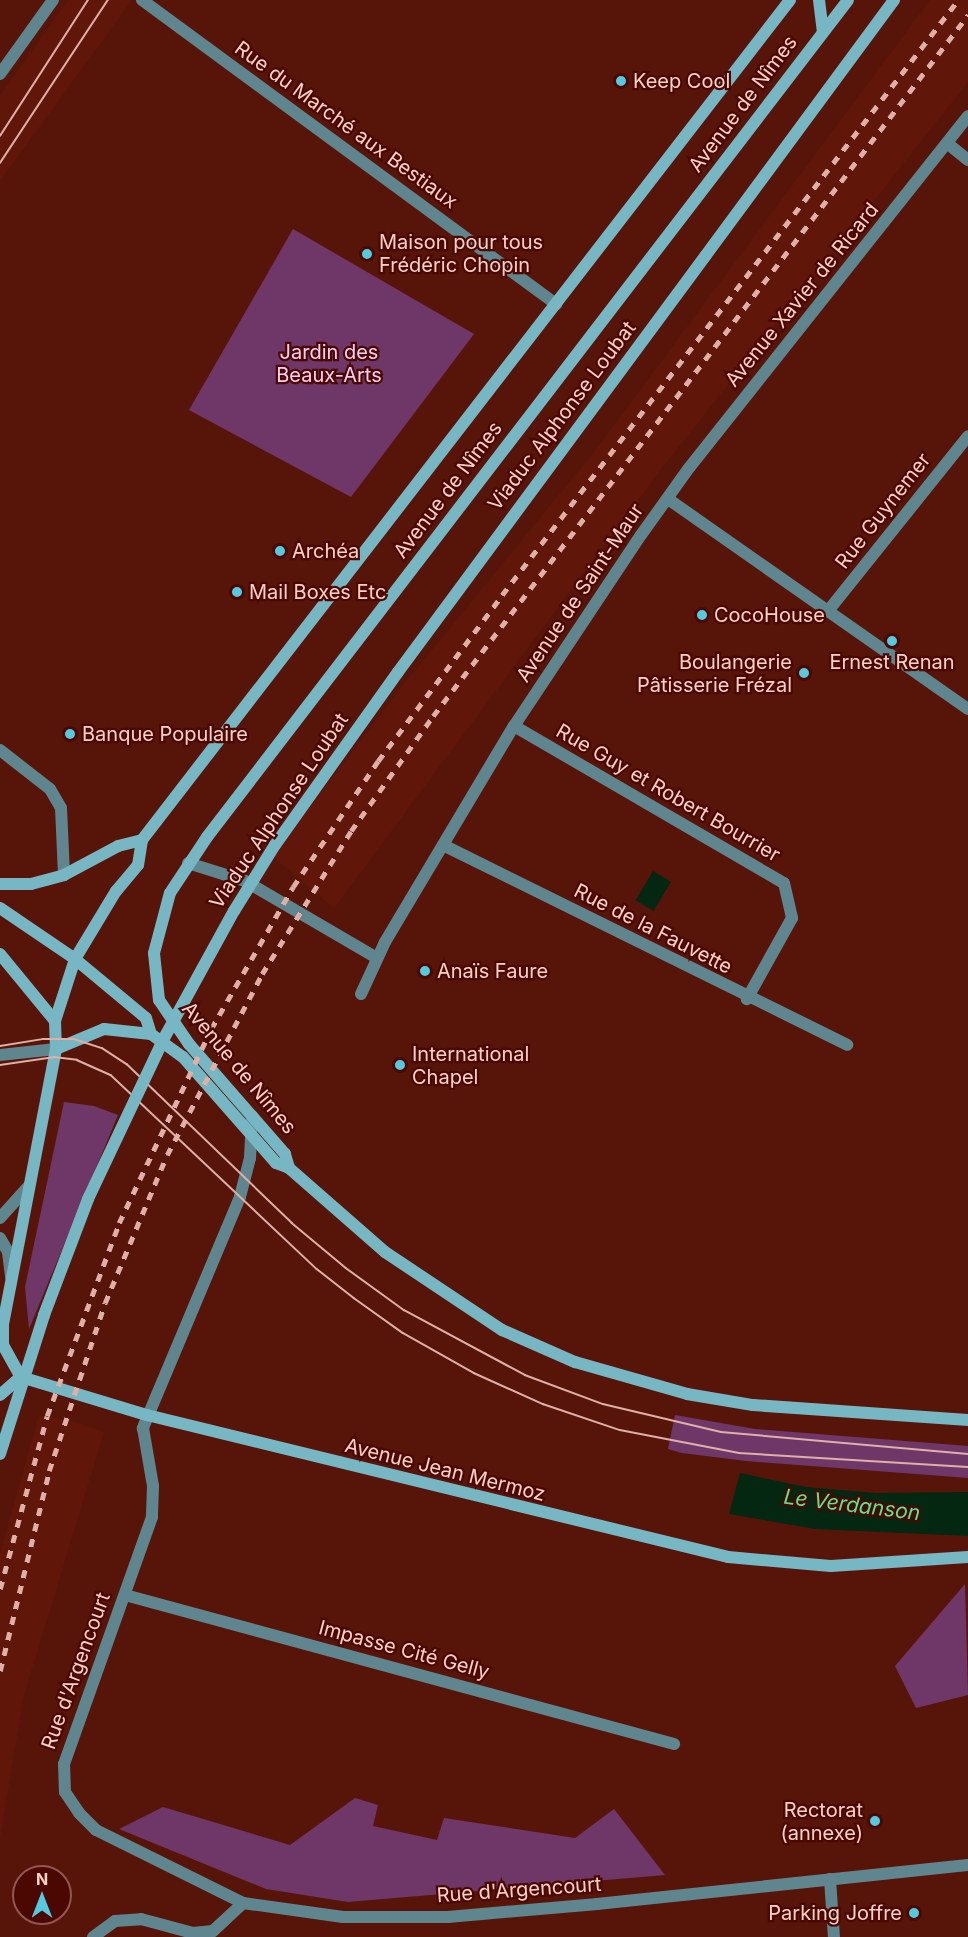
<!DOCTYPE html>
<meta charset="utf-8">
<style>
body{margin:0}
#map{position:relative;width:968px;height:1937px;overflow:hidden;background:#57150a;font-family:Inter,sans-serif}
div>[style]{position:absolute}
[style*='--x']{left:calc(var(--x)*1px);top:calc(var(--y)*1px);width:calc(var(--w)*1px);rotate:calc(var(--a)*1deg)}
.built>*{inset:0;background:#61160a}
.green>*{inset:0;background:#6f3668}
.water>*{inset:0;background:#032710;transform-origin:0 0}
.street>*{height:12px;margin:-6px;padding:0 6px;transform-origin:6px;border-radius:6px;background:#5f868e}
.secondary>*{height:12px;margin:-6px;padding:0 6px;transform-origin:6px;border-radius:6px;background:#77b6c3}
.tram>*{height:1.5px;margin:-0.75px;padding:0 0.75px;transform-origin:0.75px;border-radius:0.75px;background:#deb0a7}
.rail>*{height:4.5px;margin-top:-2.25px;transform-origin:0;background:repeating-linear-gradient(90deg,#deb0a7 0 8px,transparent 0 16px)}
.secondary-bridge>*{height:12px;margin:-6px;padding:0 6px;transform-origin:6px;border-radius:6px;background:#77b6c3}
.dots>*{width:16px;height:16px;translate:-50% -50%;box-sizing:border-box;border:3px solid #4b0701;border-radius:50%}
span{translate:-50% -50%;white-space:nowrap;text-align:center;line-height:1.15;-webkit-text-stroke:4.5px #4b0701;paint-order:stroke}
.poi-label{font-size:20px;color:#fbd1c8}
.left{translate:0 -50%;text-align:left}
.right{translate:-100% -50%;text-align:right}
.street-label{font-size:20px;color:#fbd1c8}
.park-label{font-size:20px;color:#fdcff5}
.water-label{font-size:21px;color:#58e88b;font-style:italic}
.north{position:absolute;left:12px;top:1865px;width:60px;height:60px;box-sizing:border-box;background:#4b0701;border:2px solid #915851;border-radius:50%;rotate:0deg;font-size:16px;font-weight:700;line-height:24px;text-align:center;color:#fbd1c8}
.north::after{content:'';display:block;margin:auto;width:21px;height:27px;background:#55cadf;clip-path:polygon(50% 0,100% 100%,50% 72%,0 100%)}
</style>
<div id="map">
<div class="built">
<div style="clip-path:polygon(68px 0,132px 0,0 181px,0 96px)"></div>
<div style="clip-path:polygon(930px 0,968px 0,968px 82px,661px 469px,334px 908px,272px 856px,405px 683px,594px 452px)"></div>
<div style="clip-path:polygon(39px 1415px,77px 1422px,104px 1432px,24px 1695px,0 1839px,0 1554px)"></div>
</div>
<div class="green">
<div style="clip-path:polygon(293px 229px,474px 334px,351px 497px,189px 410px)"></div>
<div style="clip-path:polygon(64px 1102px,94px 1106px,118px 1115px,29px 1329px,25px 1287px)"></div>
<div style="clip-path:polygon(675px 1415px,755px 1429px,968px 1446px,968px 1478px,746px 1461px,682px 1453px,668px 1449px)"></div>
<div style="clip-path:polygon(965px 1584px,968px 1695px,916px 1708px,895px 1666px)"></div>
<div style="clip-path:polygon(355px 1798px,378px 1805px,373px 1826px,437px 1840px,444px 1818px,575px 1838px,614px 1809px,665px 1875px,348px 1902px,266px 1889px,119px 1829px,163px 1807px,290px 1845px)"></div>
</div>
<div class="water">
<div style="left:653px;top:871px;width:21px;height:34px;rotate:31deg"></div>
<div style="clip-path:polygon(740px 1473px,806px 1487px,876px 1493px,968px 1492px,968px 1536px,815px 1529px,729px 1514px)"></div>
</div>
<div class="street">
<div style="--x:142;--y:0;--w:514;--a:36.29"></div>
<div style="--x:0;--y:74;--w:91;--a:-54.4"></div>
<div style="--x:947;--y:143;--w:27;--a:39"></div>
<div style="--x:668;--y:499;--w:366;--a:35"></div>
<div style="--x:828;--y:611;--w:224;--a:-51.3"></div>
<div style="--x:514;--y:726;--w:312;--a:30.2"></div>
<div style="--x:784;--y:883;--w:36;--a:77"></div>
<div style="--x:792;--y:918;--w:93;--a:119.1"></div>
<div style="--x:0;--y:750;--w:63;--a:38"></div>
<div style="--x:50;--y:789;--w:22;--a:60"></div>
<div style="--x:61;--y:808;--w:67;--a:87.4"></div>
<div style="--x:443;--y:845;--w:451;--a:26.3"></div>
<div style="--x:188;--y:863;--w:60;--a:17.5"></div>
<div style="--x:245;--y:881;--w:153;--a:30.3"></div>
<div style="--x:361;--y:994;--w:57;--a:-65.2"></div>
<div style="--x:385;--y:942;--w:252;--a:-59.2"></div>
<div style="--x:514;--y:726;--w:229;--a:-56.4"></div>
<div style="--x:641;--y:535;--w:82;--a:-54.4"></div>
<div style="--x:689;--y:468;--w:449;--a:-51.6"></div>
<div style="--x:0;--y:1055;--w:56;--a:-6.1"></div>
<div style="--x:252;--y:1116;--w:42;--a:92.7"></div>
<div style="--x:250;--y:1158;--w:40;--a:104.4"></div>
<div style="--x:240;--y:1197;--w:251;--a:112.8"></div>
<div style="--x:143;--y:1428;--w:59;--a:80.2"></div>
<div style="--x:153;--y:1486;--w:31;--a:92"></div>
<div style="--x:152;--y:1517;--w:262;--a:109.6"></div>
<div style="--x:64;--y:1764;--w:28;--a:88"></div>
<div style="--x:65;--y:1792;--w:25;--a:56"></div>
<div style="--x:79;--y:1813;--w:24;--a:45"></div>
<div style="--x:96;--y:1830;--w:164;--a:26.4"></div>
<div style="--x:243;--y:1903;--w:101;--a:8"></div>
<div style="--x:343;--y:1917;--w:105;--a:0"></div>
<div style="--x:448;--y:1917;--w:150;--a:-5"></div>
<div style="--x:597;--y:1904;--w:373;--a:-6"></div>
<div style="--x:0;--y:1218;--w:42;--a:-47.9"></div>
<div style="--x:0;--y:1238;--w:16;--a:60"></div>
<div style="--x:8;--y:1252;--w:25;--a:83"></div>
<div style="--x:125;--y:1595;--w:569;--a:15.18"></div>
<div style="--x:830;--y:1879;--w:58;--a:86.1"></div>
<div style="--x:93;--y:1937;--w:27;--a:-36"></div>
<div style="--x:115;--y:1921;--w:26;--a:-4"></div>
<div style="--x:141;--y:1919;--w:54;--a:15.1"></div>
<div style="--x:193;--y:1933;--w:20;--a:-6"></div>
<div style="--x:213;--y:1931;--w:41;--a:-43"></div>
</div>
<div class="secondary">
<div style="--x:790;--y:0;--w:1061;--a:127.65"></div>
<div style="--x:142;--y:840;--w:25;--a:99"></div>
<div style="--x:138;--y:865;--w:34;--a:130"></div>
<div style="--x:116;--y:891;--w:79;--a:121.1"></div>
<div style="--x:75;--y:959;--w:65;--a:107.9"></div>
<div style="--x:55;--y:1021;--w:28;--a:88"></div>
<div style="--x:56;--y:1049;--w:281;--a:100.9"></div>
<div style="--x:3;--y:1325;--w:20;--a:90"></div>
<div style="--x:3;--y:1345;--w:37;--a:61"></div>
<div style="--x:21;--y:1377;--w:132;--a:16.8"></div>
<div style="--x:147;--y:1415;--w:598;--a:13.73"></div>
<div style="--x:728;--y:1557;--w:103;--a:5"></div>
<div style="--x:831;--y:1566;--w:137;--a:-3.8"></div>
<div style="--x:819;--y:0;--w:32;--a:83"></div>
<div style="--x:706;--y:255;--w:317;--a:-53.6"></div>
<div style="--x:0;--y:884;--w:31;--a:0"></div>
<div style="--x:31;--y:884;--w:34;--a:-15"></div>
<div style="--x:64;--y:875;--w:61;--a:-28.2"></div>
<div style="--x:118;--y:846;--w:25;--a:-14"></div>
<div style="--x:0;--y:908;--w:91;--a:34.2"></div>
<div style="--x:75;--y:959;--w:92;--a:39.7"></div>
<div style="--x:146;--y:1018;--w:17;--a:73"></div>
<div style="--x:151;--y:1034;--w:39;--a:36"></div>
<div style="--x:183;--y:1057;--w:141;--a:48.7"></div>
<div style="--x:276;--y:1163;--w:14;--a:21"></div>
<div style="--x:289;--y:1168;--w:128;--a:41.2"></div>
<div style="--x:385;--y:1252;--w:141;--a:33.7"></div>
<div style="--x:502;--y:1330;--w:80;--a:23.7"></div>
<div style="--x:575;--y:1362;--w:116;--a:15.9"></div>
<div style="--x:687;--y:1394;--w:67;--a:9.5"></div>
<div style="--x:753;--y:1405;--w:216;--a:4"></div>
<div style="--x:0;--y:954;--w:87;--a:50.6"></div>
<div style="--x:56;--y:1049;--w:52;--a:-22.6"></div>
<div style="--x:104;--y:1029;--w:47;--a:6.1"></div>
<div style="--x:289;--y:1168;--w:15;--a:-106"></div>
<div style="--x:285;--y:1154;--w:146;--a:-131.1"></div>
<div style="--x:189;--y:1044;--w:53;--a:-124.3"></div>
<div style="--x:159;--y:1000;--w:47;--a:-96.1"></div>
<div style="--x:154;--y:953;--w:62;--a:-75.1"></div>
<div style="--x:170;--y:893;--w:67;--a:-56.5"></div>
<div style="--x:207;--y:837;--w:1054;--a:-52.55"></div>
<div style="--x:0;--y:1395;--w:28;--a:-41"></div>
</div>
<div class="tram">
<div style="--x:0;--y:136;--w:162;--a:-57.1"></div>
<div style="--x:0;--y:163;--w:196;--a:-56.5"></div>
<div style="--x:0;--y:1046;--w:44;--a:-9.2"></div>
<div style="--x:43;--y:1039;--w:31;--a:0"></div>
<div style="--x:74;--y:1039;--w:29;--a:18"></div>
<div style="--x:102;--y:1048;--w:30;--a:33"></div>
<div style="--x:127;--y:1064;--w:229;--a:43.9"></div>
<div style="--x:292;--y:1223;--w:70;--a:39.8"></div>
<div style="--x:346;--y:1268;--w:72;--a:35.9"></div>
<div style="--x:404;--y:1310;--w:137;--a:28.2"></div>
<div style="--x:525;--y:1375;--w:83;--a:20.4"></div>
<div style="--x:603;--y:1404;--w:121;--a:13.3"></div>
<div style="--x:721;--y:1432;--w:248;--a:5.1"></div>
<div style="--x:0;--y:1065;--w:55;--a:-8.4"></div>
<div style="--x:54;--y:1057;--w:23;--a:7"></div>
<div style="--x:77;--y:1060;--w:37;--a:24"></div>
<div style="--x:111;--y:1075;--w:283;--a:43.3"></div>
<div style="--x:317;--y:1269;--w:47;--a:38.1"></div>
<div style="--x:354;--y:1298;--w:60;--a:35.5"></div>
<div style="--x:403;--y:1333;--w:81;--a:29.4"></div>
<div style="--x:474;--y:1373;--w:76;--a:24.2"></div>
<div style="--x:543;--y:1404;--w:81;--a:18.7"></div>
<div style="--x:620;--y:1430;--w:121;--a:10.9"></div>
<div style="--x:739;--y:1453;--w:229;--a:3.5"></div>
</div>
<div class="rail">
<div style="--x:0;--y:1589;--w:179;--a:-74.8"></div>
<div style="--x:47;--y:1416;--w:206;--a:-69.5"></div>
<div style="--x:119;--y:1223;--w:215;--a:-64.6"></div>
<div style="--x:211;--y:1029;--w:164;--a:-60"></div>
<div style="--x:293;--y:887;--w:152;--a:-56"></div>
<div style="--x:378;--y:761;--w:207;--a:-53.2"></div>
<div style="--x:502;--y:595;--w:750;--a:-52.53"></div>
<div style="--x:0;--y:1671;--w:206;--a:-76.2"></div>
<div style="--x:49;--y:1471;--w:177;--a:-71.6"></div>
<div style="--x:105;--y:1303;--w:160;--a:-67.3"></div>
<div style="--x:167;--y:1155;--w:204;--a:-62.3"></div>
<div style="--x:262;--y:974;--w:168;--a:-58.1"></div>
<div style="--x:351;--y:831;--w:141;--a:-54.5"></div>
<div style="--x:433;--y:716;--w:882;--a:-52.65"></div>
</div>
<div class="secondary-bridge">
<div style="--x:0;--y:1454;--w:146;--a:-72.4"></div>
<div style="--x:44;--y:1315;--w:124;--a:-69.2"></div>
<div style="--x:88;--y:1199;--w:176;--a:-64.7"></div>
<div style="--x:163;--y:1040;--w:147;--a:-61.2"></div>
<div style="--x:234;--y:911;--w:78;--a:-58.2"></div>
<div style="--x:275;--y:845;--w:212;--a:-54.6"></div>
<div style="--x:398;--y:672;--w:518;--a:-53.55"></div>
</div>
<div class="dots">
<div style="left:621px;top:81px;background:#55cadf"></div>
<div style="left:367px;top:254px;background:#55cadf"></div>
<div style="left:280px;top:551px;background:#55cadf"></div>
<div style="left:237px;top:592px;background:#55cadf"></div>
<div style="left:702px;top:615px;background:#55cadf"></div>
<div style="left:892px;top:641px;background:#55cadf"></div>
<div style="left:804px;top:673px;background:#55cadf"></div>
<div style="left:70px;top:734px;background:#55cadf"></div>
<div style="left:425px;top:971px;background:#55cadf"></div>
<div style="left:400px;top:1065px;background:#55cadf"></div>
<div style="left:875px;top:1821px;background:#55cadf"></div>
<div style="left:914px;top:1913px;background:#55cadf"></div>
</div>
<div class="poi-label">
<span class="left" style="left:633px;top:81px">Keep Cool</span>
<span class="left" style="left:379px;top:254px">Maison pour tous<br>Frédéric Chopin</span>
<span class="left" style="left:292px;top:551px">Archéa</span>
<span class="left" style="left:249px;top:592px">Mail Boxes Etc</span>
<span class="left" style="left:714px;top:615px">CocoHouse</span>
<span class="right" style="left:792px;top:674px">Boulangerie<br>Pâtisserie Frézal</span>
<span style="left:892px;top:662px">Ernest Renan</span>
<span class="left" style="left:82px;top:734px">Banque Populaire</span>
<span class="left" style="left:437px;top:971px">Anaïs Faure</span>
<span class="left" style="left:412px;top:1066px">International<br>Chapel</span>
<span class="right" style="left:863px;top:1822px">Rectorat<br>(annexe)</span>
<span class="right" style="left:902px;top:1913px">Parking Joffre</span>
</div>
<div class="street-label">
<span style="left:743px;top:104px;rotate:-53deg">Avenue de Nîmes</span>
<span style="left:346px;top:125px;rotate:36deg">Rue du Marché aux Bestiaux</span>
<span style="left:802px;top:295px;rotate:-51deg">Avenue Xavier de Ricard</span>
<span style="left:562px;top:416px;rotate:-53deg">Viaduc Alphonse Loubat</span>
<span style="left:448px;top:490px;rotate:-53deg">Avenue de Nîmes</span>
<span style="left:883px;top:511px;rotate:-52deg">Rue Guynemer</span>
<span style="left:580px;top:593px;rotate:-56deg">Avenue de Saint-Maur</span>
<span style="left:668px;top:793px;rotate:30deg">Rue Guy et Robert Bourrier</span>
<span style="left:279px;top:811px;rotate:-56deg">Viaduc Alphonse Loubat</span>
<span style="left:653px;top:929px;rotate:27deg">Rue de la Fauvette</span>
<span style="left:239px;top:1068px;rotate:50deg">Avenue de Nîmes</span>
<span style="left:445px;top:1470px;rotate:14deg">Avenue Jean Mermoz</span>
<span style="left:404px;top:1650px;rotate:15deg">Impasse Cité Gelly</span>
<span style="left:76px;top:1671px;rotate:-70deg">Rue d'Argencourt</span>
<span style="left:519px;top:1890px;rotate:-4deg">Rue d'Argencourt</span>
</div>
<div class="park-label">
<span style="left:329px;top:364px">Jardin des<br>Beaux-Arts</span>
</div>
<div class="water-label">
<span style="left:852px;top:1505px;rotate:7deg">Le Verdanson</span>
</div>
<div class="north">N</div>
</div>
